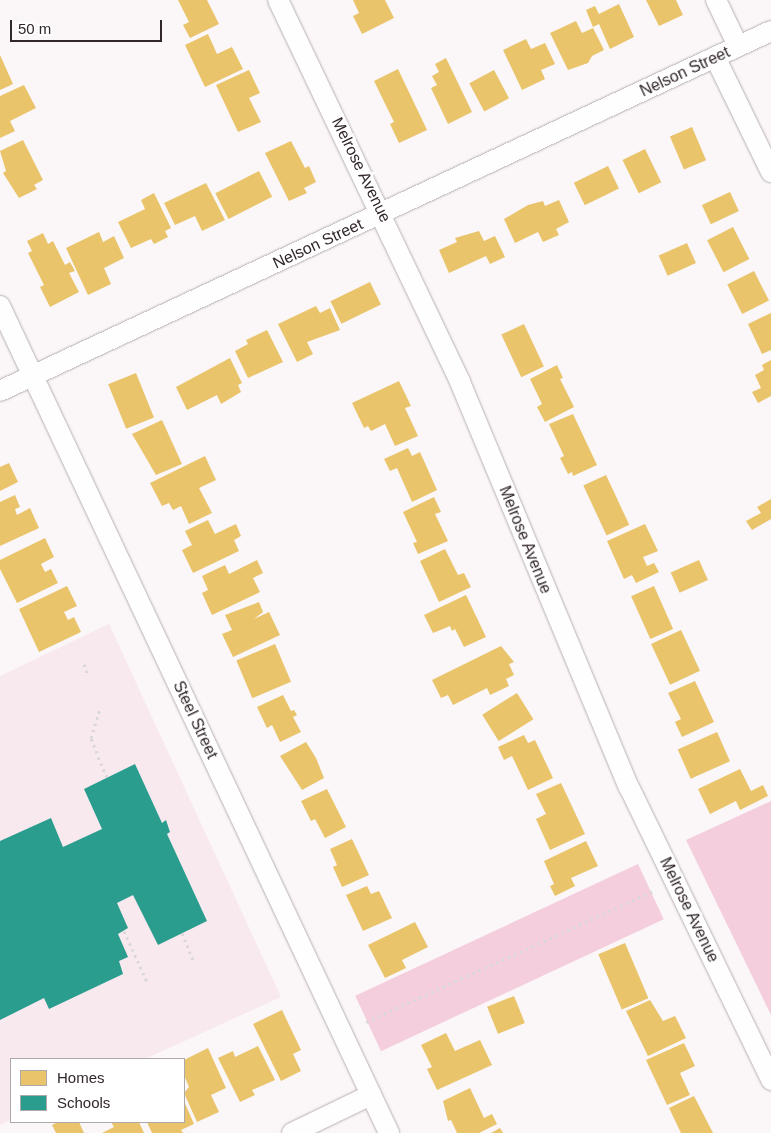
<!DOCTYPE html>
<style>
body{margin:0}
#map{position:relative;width:771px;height:1133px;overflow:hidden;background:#fbf6f8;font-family:Helvetica,sans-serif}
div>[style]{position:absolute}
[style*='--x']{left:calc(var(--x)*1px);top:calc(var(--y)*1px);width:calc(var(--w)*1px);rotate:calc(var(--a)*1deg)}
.built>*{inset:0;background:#f8e9ee}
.green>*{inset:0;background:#f4cedd;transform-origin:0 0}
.homes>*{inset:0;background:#e9c46a;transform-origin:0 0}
.schools>*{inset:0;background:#2a9d8f}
.path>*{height:3px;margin-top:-1.5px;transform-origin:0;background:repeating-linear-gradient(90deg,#dad7d9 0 2.5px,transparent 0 6.5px)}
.roads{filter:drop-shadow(0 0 1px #b8b0b3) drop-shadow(0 0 1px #b8b0b3)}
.minor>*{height:20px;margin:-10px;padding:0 10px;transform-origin:10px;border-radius:10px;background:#fefefe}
span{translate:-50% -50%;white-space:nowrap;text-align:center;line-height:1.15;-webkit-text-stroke:5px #fff;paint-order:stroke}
.street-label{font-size:16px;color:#31262a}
.legend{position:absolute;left:10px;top:1058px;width:175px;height:65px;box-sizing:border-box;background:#fff;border:1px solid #ada8aa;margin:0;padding:6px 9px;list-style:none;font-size:15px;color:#31262a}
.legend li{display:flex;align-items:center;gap:10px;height:25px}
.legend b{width:25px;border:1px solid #ada8aa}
.scale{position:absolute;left:10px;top:20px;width:152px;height:22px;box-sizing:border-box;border:2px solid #31262a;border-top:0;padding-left:6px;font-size:15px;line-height:18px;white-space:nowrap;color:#31262a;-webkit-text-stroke:4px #fff;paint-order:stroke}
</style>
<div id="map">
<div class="built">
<div style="clip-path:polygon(109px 624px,281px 997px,145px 1059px,11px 1059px,11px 1120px,0 1125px,0 676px)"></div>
</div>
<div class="green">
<div style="clip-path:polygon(771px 801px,771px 1015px,686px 840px)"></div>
<div style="left:638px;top:864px;width:61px;height:312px;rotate:65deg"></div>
</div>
<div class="homes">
<div style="clip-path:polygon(178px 0,207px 0,219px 24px,190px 38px,183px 25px,189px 22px)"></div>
<div style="clip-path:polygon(353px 0,385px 0,394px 18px,362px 34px,353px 16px,359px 13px)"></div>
<div style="clip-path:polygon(646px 0,676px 0,683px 15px,659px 26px)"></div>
<div style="clip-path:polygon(619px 4px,634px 37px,610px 49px,599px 24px,593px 27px,586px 10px,595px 6px,599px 14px)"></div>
<div style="clip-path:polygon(576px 21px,582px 33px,593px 28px,604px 50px,592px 56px,588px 63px,568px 70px,550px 33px)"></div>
<div style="clip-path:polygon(208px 34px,217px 54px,232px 47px,243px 69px,205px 87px,185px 45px)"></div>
<div style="clip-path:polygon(526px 39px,531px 49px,545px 43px,555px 64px,541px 70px,545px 79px,522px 90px,503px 50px)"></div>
<div style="clip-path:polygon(0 55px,13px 84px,0 90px)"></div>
<div style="clip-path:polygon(446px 58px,472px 112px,448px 124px,431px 88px,437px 85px,432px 76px,439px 72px,435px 64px)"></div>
<div style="clip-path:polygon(398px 69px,427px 130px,399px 143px,390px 124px,394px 122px,374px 81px)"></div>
<div style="clip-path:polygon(249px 70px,260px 93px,249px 98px,261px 122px,238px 132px,216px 85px)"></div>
<div style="left:494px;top:70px;width:32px;height:28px;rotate:62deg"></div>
<div style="clip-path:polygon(24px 85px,36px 108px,10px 121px,15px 131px,0 138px,0 96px)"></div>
<div style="left:692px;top:127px;width:36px;height:24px;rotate:67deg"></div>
<div style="clip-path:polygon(23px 140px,43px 180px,34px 185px,37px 189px,19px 198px,3px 173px,6px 171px,0 151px)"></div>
<div style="clip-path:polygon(291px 141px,305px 168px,309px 166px,316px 182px,304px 188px,307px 193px,289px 201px,265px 153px)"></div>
<div style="left:645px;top:149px;width:37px;height:25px;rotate:64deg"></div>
<div style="left:608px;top:166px;width:25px;height:38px;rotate:64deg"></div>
<div style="left:259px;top:171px;width:29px;height:49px;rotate:63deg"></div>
<div style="clip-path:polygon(206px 183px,225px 220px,202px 231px,195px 216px,175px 225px,164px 203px)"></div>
<div style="left:730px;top:192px;width:21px;height:31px;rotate:65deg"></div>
<div style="clip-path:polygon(154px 193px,171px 228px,165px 231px,168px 237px,154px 244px,151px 239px,131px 248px,118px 222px,145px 209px,141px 200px)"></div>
<div style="clip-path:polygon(559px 200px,569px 222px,556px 229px,559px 235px,543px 242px,538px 232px,515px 243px,504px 219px,528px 205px,543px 201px,545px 206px)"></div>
<div style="left:733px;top:227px;width:36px;height:29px;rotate:63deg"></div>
<div style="clip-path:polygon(479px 231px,484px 241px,495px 236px,505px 257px,490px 264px,486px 256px,449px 273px,439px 250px,457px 242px,455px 238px)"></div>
<div style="clip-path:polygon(99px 232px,103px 242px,114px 236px,124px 258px,104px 268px,111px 284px,88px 295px,66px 248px)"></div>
<div style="clip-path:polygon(43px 233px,48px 244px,53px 241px,65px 265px,70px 262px,75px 271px,69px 273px,79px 292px,50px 307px,40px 287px,44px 285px,28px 253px,32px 251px,27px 241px)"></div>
<div style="left:687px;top:243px;width:22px;height:31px;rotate:66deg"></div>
<div style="left:754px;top:271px;width:33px;height:30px;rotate:63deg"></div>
<div style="left:370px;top:282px;width:25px;height:44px;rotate:64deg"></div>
<div style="clip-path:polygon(316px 306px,320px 313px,330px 308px,340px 330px,307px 342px,313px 354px,297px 362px,278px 324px)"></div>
<div style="clip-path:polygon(771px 313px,771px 350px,762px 354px,748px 324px)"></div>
<div style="left:524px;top:324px;width:47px;height:25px;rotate:65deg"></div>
<div style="clip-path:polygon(267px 330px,283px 362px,248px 378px,235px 351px,248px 344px,246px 340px)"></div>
<div style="clip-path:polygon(230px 358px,242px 383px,238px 385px,241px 392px,221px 404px,217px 395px,187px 410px,176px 387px)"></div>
<div style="clip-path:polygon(771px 360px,771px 396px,758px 403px,752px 392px,761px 388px,755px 375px,764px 370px,762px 365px)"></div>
<div style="clip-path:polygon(557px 365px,563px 378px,560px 379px,574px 407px,545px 422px,537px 407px,542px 404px,530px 379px)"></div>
<div style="left:136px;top:373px;width:48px;height:30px;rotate:68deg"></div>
<div style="clip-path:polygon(399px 381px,411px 406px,405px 408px,418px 436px,395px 446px,385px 424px,371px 431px,368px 426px,364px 428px,352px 403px)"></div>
<div style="clip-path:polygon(573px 414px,597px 465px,573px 476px,572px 472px,568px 474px,560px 458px,564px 456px,549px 424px)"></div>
<div style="clip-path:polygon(162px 420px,182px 464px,156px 475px,132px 434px)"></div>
<div style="clip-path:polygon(408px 448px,412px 456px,420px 452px,437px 490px,412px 502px,397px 468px,390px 471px,384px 459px)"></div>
<div style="clip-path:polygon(205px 456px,216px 480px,199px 488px,212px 513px,189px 524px,181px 506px,173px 510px,169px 503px,162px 506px,150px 483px)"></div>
<div style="clip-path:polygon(9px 463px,18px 482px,0 491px,0 467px)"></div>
<div style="left:606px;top:475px;width:55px;height:25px;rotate:65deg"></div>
<div style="clip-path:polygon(15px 495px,20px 507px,15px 509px,17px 515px,30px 508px,39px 528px,0 546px,0 502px)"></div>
<div style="clip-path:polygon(434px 497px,441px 512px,435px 514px,448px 541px,418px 554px,413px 543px,417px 542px,403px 512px)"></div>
<div style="clip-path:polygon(771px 499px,771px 519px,752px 530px,746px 521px,761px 513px,757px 507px)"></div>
<div style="clip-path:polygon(208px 520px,215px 534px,236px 524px,241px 536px,234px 540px,239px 551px,193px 573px,182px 550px,192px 545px,185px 531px)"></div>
<div style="clip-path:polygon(645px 524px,658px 551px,643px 557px,647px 566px,654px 563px,659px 572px,636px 583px,632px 575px,624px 579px,607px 541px)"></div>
<div style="clip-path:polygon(45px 538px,54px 557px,41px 564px,45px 572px,51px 569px,58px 583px,17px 603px,0 569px,0 560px)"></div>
<div style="clip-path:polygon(445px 549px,458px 575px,464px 573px,471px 587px,439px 602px,420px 561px)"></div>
<div style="clip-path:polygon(257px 560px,263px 573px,253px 578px,260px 592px,212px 615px,202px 593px,208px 590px,202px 576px,225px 565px,229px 574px)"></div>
<div style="left:699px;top:560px;width:22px;height:31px;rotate:66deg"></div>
<div style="clip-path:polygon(67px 586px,77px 606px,64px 612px,68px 620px,74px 617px,81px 632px,39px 652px,19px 609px)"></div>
<div style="left:654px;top:586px;width:47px;height:25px;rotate:66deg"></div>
<div style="clip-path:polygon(466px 595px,486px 637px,464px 647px,455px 629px,452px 631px,450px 626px,433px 633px,424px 615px)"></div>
<div style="clip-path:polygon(259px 602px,263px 612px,254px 619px,269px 612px,280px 635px,233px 657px,222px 634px,232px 630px,225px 615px)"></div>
<div style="left:681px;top:630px;width:45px;height:33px;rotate:65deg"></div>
<div style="left:275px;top:644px;width:41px;height:42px;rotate:67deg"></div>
<div style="clip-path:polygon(501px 646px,514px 662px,509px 664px,514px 675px,506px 679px,509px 686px,490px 695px,487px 688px,453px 705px,448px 695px,441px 698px,432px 680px)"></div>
<div style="clip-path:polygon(695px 681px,714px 722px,682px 737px,675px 722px,681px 719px,668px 693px)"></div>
<div style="left:517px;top:693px;width:31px;height:41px;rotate:58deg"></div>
<div style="clip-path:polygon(283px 695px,291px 711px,294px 710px,297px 715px,293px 717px,301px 732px,280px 742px,272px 725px,267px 728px,257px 707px)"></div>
<div style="left:717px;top:732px;width:32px;height:43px;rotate:66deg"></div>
<div style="clip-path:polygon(524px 735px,528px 743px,535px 740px,553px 778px,528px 790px,512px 756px,504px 760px,498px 747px)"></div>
<div style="clip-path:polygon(306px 742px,316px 758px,324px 778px,302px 790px,280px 756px)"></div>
<div style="clip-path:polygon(740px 769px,751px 791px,763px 785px,768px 796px,740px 810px,736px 801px,710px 814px,698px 789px)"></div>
<div style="clip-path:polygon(561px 783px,585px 834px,550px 850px,536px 819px,546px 814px,536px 794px)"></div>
<div style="clip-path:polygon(327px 789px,346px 827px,325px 838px,315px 819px,311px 821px,301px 801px)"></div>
<div style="clip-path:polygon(352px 839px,369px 875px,342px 887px,333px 867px,337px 865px,330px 849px)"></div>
<div style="clip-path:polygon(586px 841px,598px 866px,571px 878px,575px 886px,555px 896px,550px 886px,554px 884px,544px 861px)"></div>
<div style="clip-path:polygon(367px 886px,371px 894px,379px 891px,392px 918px,363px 931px,346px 895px)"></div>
<div style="clip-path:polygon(415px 922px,428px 947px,402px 960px,406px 968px,385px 978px,368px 945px)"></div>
<div style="left:625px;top:943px;width:60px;height:29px;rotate:67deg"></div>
<div style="left:514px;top:996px;width:29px;height:29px;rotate:68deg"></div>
<div style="clip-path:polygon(650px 1000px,663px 1021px,675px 1016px,686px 1038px,648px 1056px,626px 1011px)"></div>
<div style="clip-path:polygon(282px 1010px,301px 1050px,293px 1054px,301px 1071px,281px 1081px,253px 1024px)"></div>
<div style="clip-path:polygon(446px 1033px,455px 1051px,480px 1040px,492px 1065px,437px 1090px,427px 1069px,432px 1067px,421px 1045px)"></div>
<div style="clip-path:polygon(684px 1043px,695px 1066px,680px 1073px,690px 1095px,667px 1105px,646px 1060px)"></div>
<div style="clip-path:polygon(258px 1046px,275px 1080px,252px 1090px,255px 1095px,240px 1102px,218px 1058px,233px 1051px,235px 1057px)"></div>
<div style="clip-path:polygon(208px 1048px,226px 1088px,211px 1095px,219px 1112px,197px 1122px,184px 1093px,189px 1087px,184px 1075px,184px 1060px)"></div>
<div style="clip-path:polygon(470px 1088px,484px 1118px,492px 1114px,497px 1124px,479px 1133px,457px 1133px,451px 1120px,448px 1121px,443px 1101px)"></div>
<div style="clip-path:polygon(694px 1096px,713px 1133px,681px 1133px,669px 1108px)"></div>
<div style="clip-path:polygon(184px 1101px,194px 1124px,181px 1130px,183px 1133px,152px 1133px,147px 1122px,184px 1122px)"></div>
<div style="clip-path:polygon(58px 1122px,79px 1122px,84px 1133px,56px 1133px,52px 1125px)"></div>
<div style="clip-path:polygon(111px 1122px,139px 1122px,144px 1133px,102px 1133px,114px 1127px)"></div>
<div style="clip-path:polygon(500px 1128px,503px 1133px,491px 1133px)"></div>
</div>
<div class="schools">
<div style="clip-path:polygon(135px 764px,162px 823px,166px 820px,170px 832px,167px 834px,207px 921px,158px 945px,133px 895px,117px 903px,128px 928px,118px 934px,128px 957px,119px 961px,123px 974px,49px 1009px,44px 998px,0 1020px,0 841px,51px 818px,63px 847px,102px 829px,84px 789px)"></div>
</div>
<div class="path">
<div style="--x:84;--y:664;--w:13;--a:72"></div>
<div style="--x:97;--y:753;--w:16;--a:-112"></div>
<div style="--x:91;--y:738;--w:31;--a:-73"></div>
<div style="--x:98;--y:757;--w:22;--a:66"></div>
<div style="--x:124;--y:931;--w:58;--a:65.6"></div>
<div style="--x:182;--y:933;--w:31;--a:68"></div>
<div style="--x:366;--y:1022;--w:315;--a:-24.5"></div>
</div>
<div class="roads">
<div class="minor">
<div style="--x:278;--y:0;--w:423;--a:64.5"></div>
<div style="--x:460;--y:382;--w:439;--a:67.4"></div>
<div style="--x:629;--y:787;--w:326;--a:64.1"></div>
<div style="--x:716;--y:0;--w:51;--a:64.4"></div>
<div style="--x:715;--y:57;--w:128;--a:64"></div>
<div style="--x:0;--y:306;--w:914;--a:64.81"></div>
<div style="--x:0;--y:391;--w:851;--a:-25.03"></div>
<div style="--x:292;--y:1133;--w:88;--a:-25.7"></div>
</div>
</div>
<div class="street-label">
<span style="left:685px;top:72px;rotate:-25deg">Nelson Street</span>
<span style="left:361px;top:170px;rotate:64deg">Melrose Avenue</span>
<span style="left:318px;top:244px;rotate:-25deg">Nelson Street</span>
<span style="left:525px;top:540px;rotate:68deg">Melrose Avenue</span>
<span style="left:195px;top:720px;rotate:65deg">Steel Street</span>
<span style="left:689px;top:910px;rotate:64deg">Melrose Avenue</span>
</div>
<ul class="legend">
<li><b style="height:14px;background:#e9c46a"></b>Homes</li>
<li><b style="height:14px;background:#2a9d8f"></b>Schools</li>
</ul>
<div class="scale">50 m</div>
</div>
